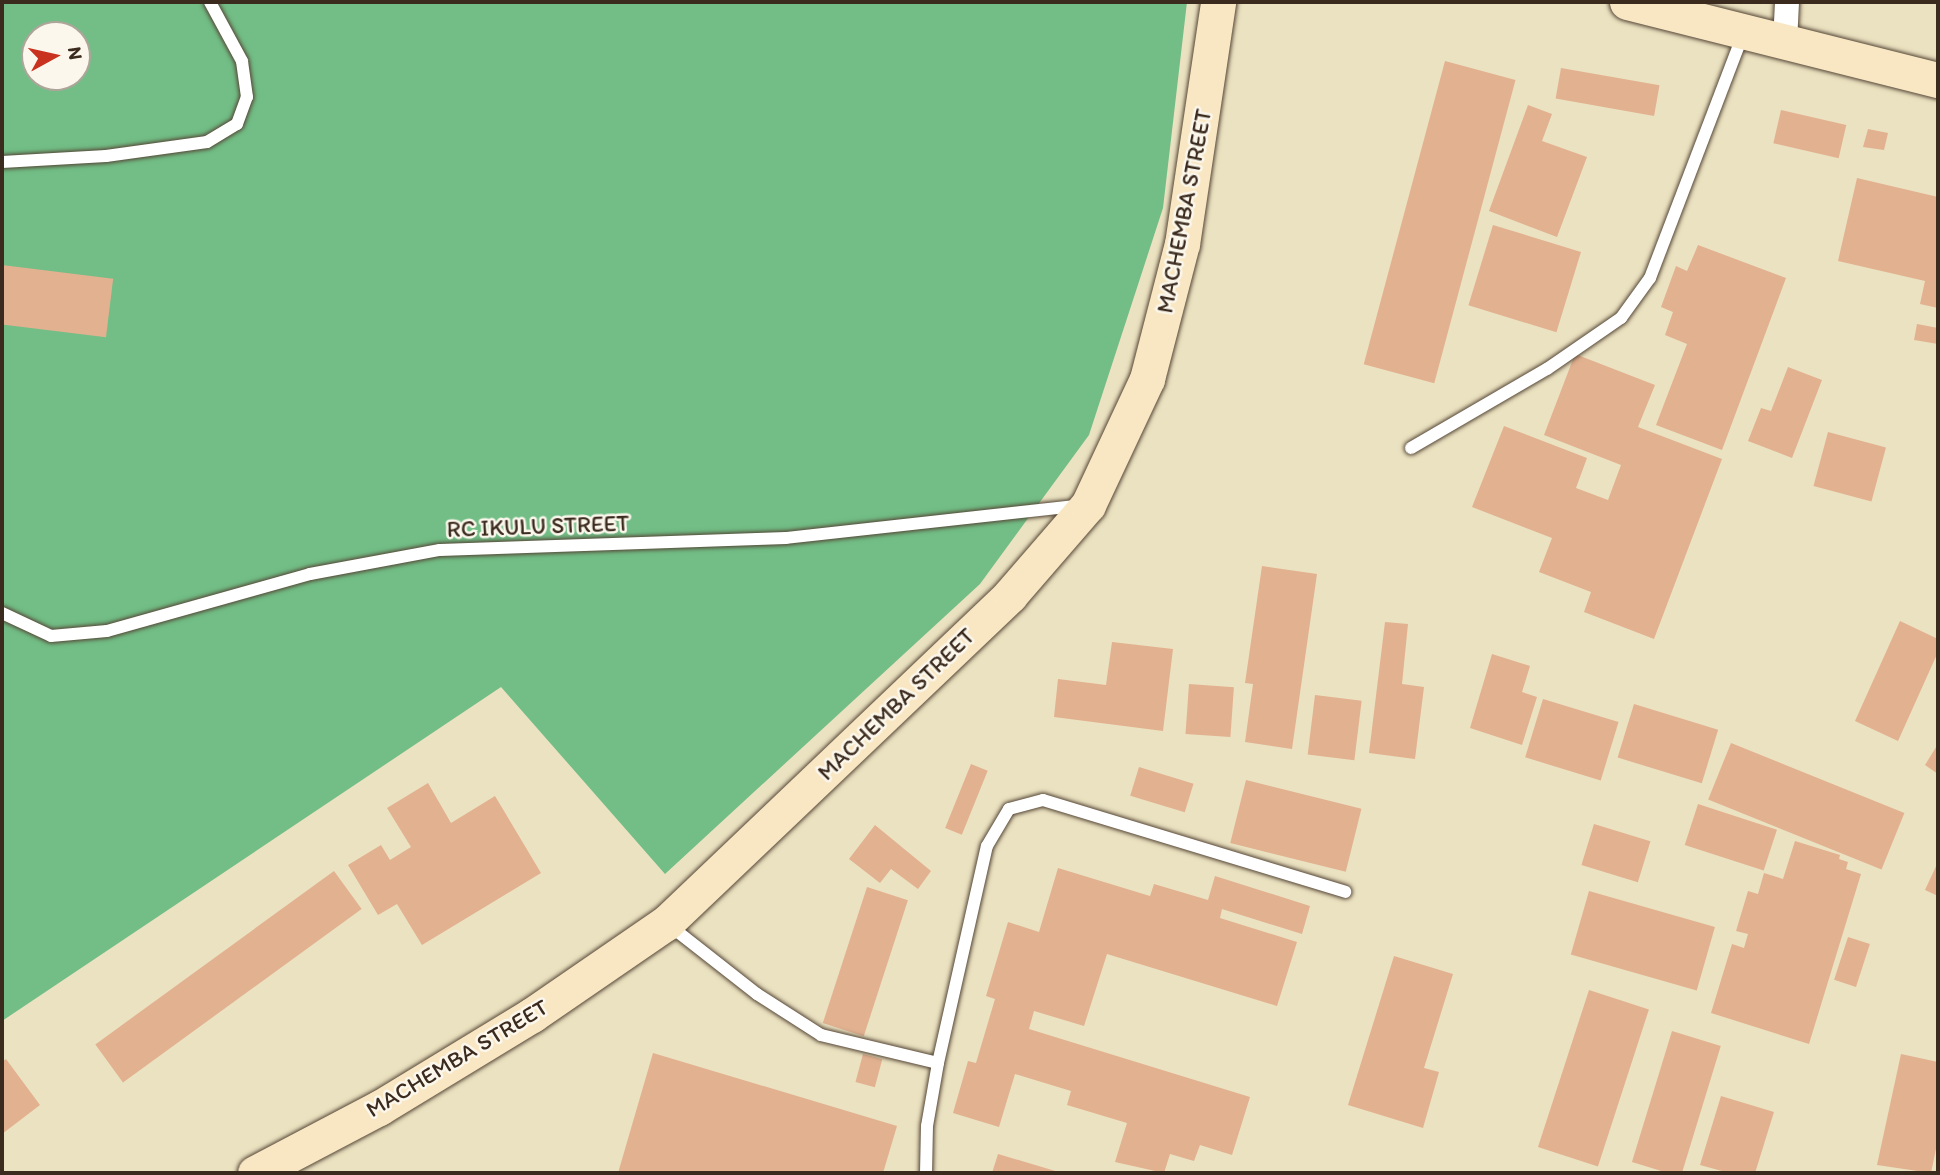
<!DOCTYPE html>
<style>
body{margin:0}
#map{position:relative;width:1940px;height:1175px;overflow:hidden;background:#ebe2c1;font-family:Itim,sans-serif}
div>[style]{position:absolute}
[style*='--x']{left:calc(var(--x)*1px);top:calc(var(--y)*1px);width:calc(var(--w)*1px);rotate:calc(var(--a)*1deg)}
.forest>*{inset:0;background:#72be86}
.building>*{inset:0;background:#e2b190;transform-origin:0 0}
.roads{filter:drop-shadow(0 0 2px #554636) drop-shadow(0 0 2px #554636)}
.service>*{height:12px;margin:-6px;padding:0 6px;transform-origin:6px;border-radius:6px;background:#fff}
.minor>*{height:24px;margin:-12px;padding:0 12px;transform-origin:12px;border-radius:12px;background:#fff}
.secondary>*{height:35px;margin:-17.5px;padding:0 17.5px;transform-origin:17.5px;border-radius:17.5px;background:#f9e7c3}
span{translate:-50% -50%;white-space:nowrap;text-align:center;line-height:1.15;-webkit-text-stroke:5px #fbf7ec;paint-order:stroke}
.street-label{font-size:23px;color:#3b2a1e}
.frame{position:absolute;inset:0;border:4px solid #3b2a1e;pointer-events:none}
.north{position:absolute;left:21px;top:21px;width:70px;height:70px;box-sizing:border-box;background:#fbf7ec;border:2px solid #aea59a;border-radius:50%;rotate:82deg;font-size:19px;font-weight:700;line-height:28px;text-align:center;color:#3b2a1e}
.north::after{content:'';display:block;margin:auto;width:24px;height:32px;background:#c8321e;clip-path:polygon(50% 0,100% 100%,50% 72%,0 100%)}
</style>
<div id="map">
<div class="forest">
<div style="clip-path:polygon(evenodd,2px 2px,1187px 2px,1163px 208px,1089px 435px,980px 584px,665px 874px,501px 687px,2px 1021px,2px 2px,35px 35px,77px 35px,77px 77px,35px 77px,35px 35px)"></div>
</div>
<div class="building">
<div style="left:1445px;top:61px;width:73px;height:314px;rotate:15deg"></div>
<div style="left:1561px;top:68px;width:100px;height:31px;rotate:10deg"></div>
<div style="clip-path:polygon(1528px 105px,1552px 114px,1542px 141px,1587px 157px,1557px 237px,1489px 211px)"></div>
<div style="left:1781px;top:110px;width:67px;height:34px;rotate:13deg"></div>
<div style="clip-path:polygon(1868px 129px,1888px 133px,1884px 150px,1863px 147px)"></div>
<div style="clip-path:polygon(1857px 178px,1938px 197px,1938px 308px,1920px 304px,1925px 281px,1838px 261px)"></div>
<div style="left:1493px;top:225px;width:92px;height:84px;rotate:17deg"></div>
<div style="clip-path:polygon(1698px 245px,1786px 278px,1722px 450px,1656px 425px,1687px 344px,1665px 335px,1673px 312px,1661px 307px,1676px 266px,1687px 271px)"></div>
<div style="left:2px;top:265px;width:112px;height:59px;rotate:7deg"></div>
<div style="clip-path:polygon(1917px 324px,1938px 328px,1938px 344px,1914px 340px)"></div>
<div style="clip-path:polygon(1575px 354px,1655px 385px,1638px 427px,1722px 459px,1654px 639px,1584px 612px,1591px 592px,1539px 572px,1552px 538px,1472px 507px,1504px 426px,1587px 458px,1576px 488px,1608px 500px,1621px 465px,1544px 435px)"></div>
<div style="clip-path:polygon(1788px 367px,1822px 380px,1792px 458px,1748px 441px,1761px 408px,1771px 411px)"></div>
<div style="left:1828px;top:432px;width:60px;height:56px;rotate:15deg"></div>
<div style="clip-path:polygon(1262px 566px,1317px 574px,1292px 749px,1245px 742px,1253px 684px,1245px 683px)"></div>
<div style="clip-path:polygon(1900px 621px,1938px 639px,1938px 652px,1898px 741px,1855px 721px)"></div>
<div style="clip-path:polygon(1385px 622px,1408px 624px,1402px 684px,1424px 687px,1415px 759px,1369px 753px)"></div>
<div style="clip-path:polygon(1112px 642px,1173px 649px,1163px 731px,1054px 717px,1058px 679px,1106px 685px)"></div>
<div style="clip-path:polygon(1492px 654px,1530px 666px,1522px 692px,1537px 697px,1522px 745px,1470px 728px)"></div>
<div style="left:1189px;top:684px;width:45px;height:50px;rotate:4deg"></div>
<div style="left:1315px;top:695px;width:47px;height:60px;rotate:7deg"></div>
<div style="left:1543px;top:699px;width:79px;height:61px;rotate:17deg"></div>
<div style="left:1634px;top:704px;width:88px;height:56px;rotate:17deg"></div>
<div style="left:1731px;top:743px;width:187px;height:61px;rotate:22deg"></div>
<div style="clip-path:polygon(1938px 744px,1938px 774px,1925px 765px)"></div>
<div style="left:971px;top:764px;width:18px;height:69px;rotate:22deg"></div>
<div style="left:1139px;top:767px;width:57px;height:30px;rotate:17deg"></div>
<div style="left:1246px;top:780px;width:119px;height:65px;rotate:14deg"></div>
<div style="clip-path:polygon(428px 783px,451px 823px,495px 796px,541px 873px,422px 945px,397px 904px,378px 915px,348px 865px,381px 845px,390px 860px,411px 847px,387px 808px)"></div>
<div style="left:1698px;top:804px;width:83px;height:43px;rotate:18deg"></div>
<div style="left:1594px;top:824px;width:59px;height:43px;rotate:17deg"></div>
<div style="clip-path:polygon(875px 825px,931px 871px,918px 889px,891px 869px,880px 883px,849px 859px)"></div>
<div style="clip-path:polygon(1795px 841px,1840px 855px,1839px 859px,1848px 862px,1846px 869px,1861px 874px,1809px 1044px,1711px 1013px,1732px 944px,1744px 948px,1748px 934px,1736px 931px,1748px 891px,1758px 894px,1764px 873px,1783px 879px)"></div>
<div style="clip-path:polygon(1938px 862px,1938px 896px,1925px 890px)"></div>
<div style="clip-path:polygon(1058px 868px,1150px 896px,1154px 884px,1208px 900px,1215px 876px,1310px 906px,1302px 934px,1222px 909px,1220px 918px,1297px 942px,1277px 1006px,1107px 954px,1084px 1026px,1034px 1011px,1029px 1029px,1250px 1097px,1232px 1155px,1200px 1145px,1194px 1161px,1170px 1154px,1164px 1173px,1115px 1162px,1127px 1123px,1067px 1105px,1071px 1091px,1015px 1074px,999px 1127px,953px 1113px,968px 1061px,976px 1063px,995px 999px,986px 996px,1008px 922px,1039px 932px)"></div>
<div style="left:334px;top:871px;width:47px;height:295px;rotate:54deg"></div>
<div style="left:867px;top:887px;width:43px;height:143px;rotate:18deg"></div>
<div style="left:1589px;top:891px;width:131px;height:66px;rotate:16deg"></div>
<div style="left:1848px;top:937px;width:23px;height:45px;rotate:18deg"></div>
<div style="clip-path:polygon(1394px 956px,1453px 974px,1424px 1068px,1439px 1072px,1423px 1128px,1348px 1105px)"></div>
<div style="left:1589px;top:990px;width:63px;height:165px;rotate:18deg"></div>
<div style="left:1672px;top:1031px;width:51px;height:137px;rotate:17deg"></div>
<div style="clip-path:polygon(653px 1053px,897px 1126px,883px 1173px,618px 1173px)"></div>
<div style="left:863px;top:1054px;width:20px;height:29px;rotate:15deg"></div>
<div style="clip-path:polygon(1901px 1054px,1938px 1062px,1938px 1139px,1931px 1173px,1877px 1165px)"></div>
<div style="clip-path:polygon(6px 1059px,40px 1105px,2px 1134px,2px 1062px)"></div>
<div style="clip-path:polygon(1721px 1096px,1774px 1112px,1755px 1173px,1729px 1173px,1700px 1165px)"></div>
<div style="clip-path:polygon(998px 1154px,1062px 1173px,992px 1173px)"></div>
</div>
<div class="roads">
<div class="service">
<div style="--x:2;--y:162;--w:104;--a:-3.3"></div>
<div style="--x:106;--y:156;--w:102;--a:-7.9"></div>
<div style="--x:207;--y:142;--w:35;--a:-31"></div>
<div style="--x:237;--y:124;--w:29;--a:-70"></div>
<div style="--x:247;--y:97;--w:36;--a:-98"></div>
<div style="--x:242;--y:61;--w:67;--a:-118.5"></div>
<div style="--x:1411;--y:448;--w:157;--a:-30.2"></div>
<div style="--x:1547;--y:369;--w:90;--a:-34.6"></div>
<div style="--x:1621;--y:318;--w:49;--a:-54.1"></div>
<div style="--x:1650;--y:278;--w:261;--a:-69.1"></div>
<div style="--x:2;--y:613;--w:54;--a:25.1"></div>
<div style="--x:51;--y:636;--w:56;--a:-5.1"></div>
<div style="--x:107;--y:631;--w:211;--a:-15.7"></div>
<div style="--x:310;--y:574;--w:132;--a:-10.5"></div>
<div style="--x:440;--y:550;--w:346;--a:-2"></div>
<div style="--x:786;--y:538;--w:292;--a:-6.3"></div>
<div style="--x:669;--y:925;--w:112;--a:38.1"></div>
<div style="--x:757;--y:994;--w:76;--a:32.6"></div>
<div style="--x:821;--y:1035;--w:120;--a:13.5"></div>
<div style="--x:926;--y:1173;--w:47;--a:-88.8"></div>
<div style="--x:927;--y:1126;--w:64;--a:-80.1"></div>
<div style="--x:938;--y:1063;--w:222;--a:-77.3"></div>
<div style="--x:987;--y:846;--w:43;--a:-59.3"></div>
<div style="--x:1009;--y:809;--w:35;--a:-15"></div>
<div style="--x:1043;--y:800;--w:316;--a:16.9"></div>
</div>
<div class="minor">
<div style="--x:1785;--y:42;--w:40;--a:-87.1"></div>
</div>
<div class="secondary">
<div style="--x:1627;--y:2;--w:321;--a:14.1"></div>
<div style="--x:255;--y:1173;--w:140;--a:-27.7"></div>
<div style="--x:379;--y:1108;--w:179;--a:-31.3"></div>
<div style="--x:532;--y:1015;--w:163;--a:-34.5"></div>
<div style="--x:666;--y:923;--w:475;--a:-43.6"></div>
<div style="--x:1010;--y:595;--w:119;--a:-49.1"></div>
<div style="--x:1088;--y:505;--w:139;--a:-64.9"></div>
<div style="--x:1147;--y:379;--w:139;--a:-75.5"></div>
<div style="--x:1182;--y:244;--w:245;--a:-81.5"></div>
</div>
</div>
<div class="street-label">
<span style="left:1184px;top:211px;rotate:-79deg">MACHEMBA STREET</span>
<span style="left:538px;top:526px;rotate:-2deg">RC IKULU STREET</span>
<span style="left:896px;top:704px;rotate:-44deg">MACHEMBA STREET</span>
<span style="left:457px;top:1058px;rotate:-31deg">MACHEMBA STREET</span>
</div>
<div class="frame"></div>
<div class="north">N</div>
</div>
